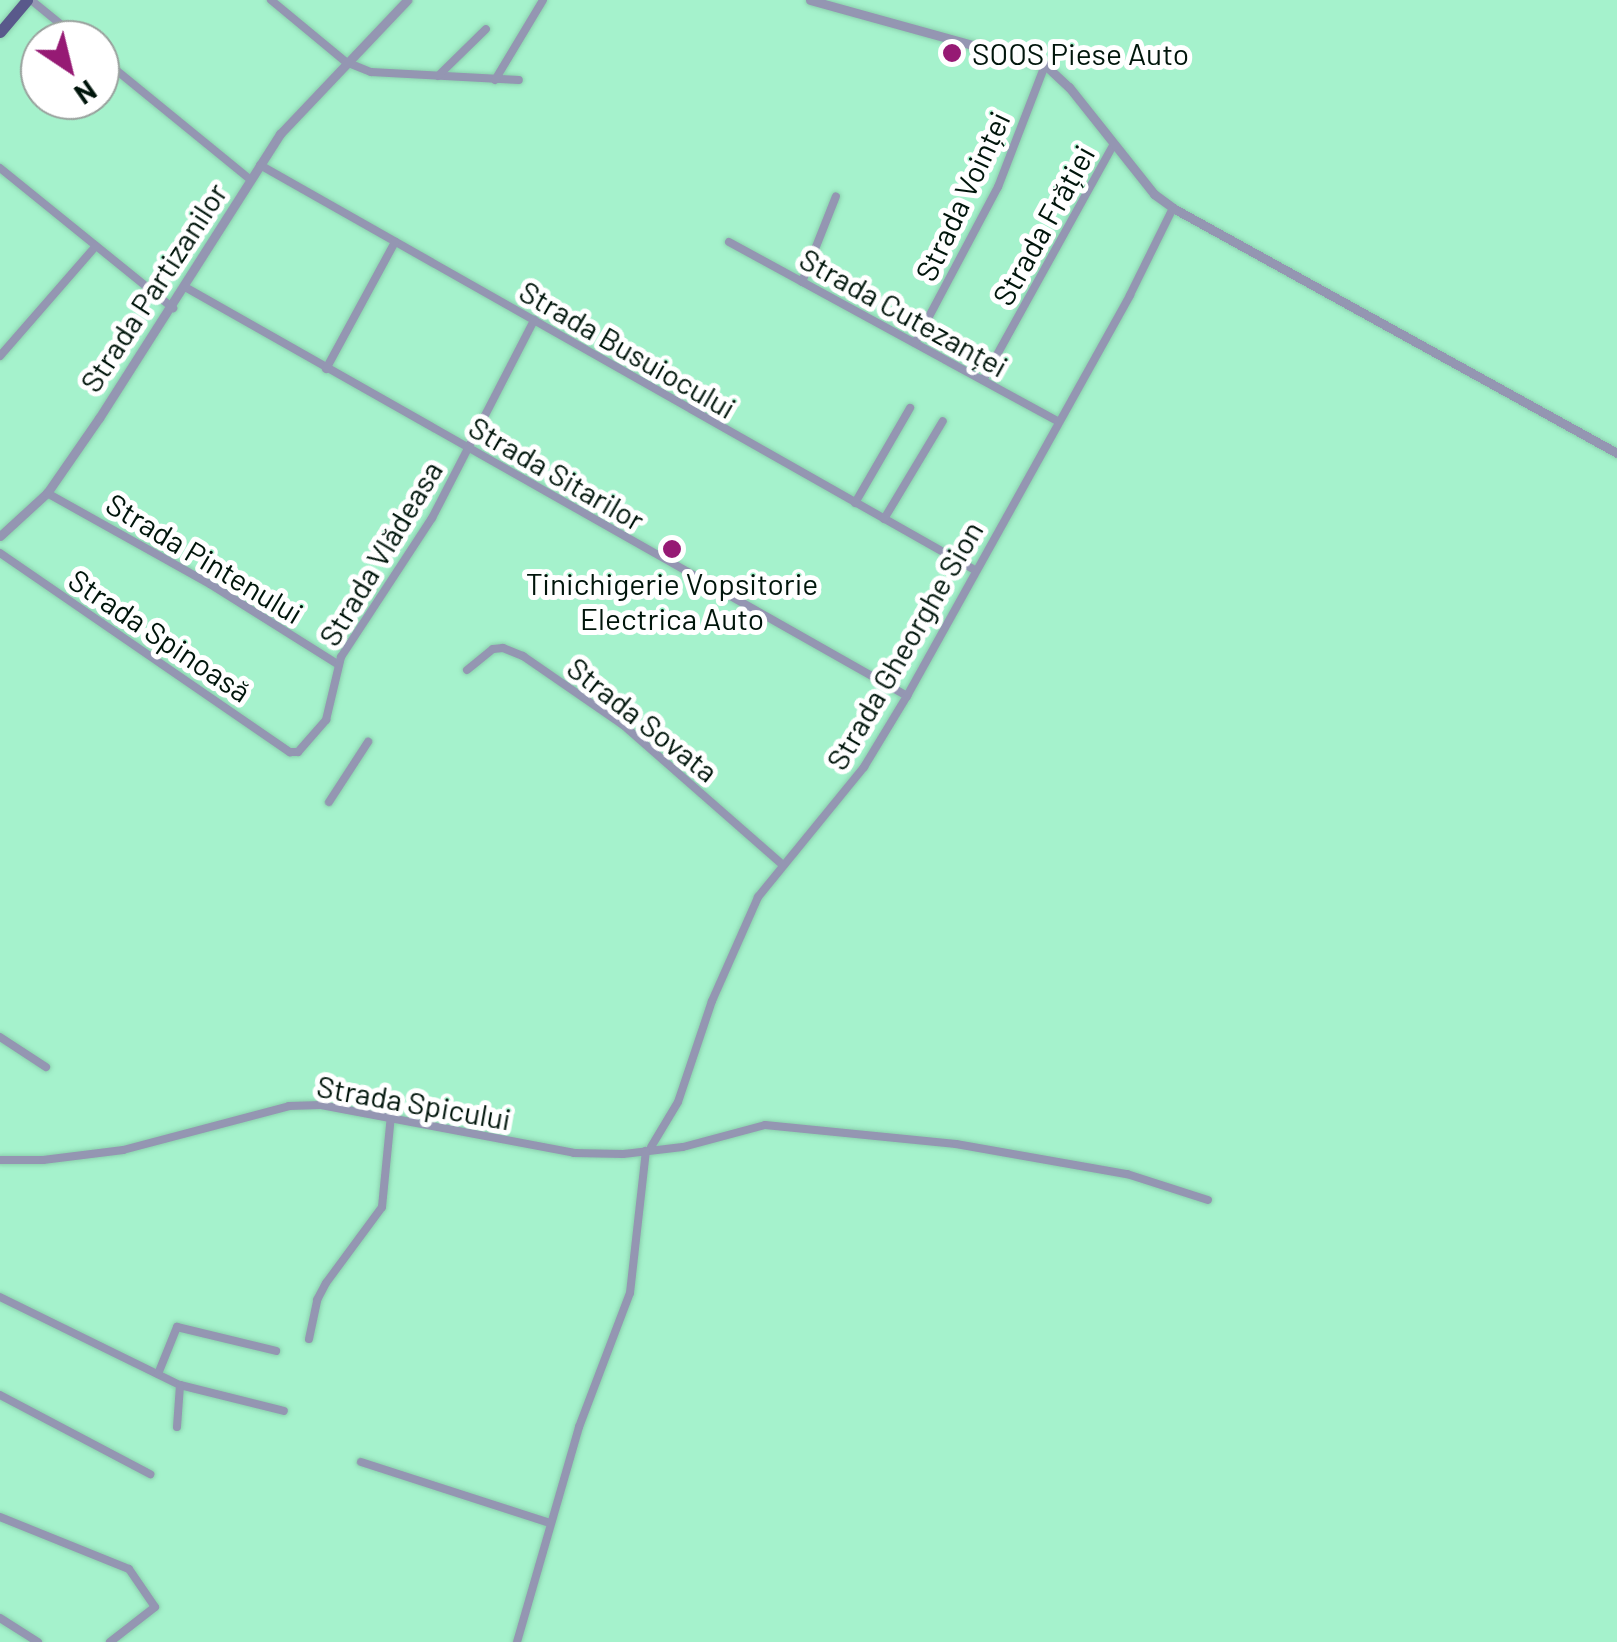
<!DOCTYPE html>
<meta charset="utf-8">
<style>
body{margin:0}
#map{position:relative;width:1617px;height:1642px;overflow:hidden;background:#a5f2cc;font-family:Barlow,sans-serif}
div>[style]{position:absolute}
[style*='--x']{left:calc(var(--x)*1px);top:calc(var(--y)*1px);width:calc(var(--w)*1px);rotate:calc(var(--a)*1deg)}
.roads{filter:drop-shadow(0 0 2px #8bcfad) drop-shadow(0 0 2px #8bcfad)}
.minor>*{height:8px;margin:-4px;padding:0 4px;transform-origin:4px;border-radius:4px;background:#9496b2}
.tertiary>*{height:9px;margin:-4.5px;padding:0 4.5px;transform-origin:4.5px;border-radius:4.5px;background:#9496b2}
.primary>*{height:11px;margin:-5.5px;padding:0 5.5px;transform-origin:5.5px;border-radius:5.5px;background:#59598b}
.dots>*{width:28px;height:28px;translate:-50% -50%;box-sizing:border-box;border:5px solid #fff;border-radius:50%}
span{translate:-50% -50%;white-space:nowrap;text-align:center;line-height:1.15;-webkit-text-stroke:10px #fff;paint-order:stroke}
.poi-label{font-size:30px;color:#00150b}
.left{translate:0 -50%;text-align:left}
.street-label{font-size:30px;color:#00150b}
.north{position:absolute;left:20px;top:20px;width:100px;height:100px;box-sizing:border-box;background:#fff;border:2px solid #99a19d;border-radius:50%;rotate:145deg;font-size:28px;font-weight:700;line-height:40px;text-align:center;color:#00150b}
.north::after{content:'';display:block;margin:auto;width:35px;height:45px;background:#961a74;clip-path:polygon(50% 0,100% 100%,50% 72%,0 100%)}
</style>
<div id="map">
<div class="roads">
<div class="minor">
<div style="--x:31;--y:0;--w:63;--a:39.2"></div>
<div style="--x:271;--y:0;--w:97;--a:39.6"></div>
<div style="--x:346;--y:62;--w:27;--a:22"></div>
<div style="--x:371;--y:72;--w:148;--a:3.1"></div>
<div style="--x:100;--y:57;--w:195;--a:39.2"></div>
<div style="--x:438;--y:76;--w:67;--a:-44.4"></div>
<div style="--x:495;--y:80;--w:93;--a:-59"></div>
<div style="--x:260;--y:165;--w:822;--a:29.53"></div>
<div style="--x:0;--y:168;--w:223;--a:39"></div>
<div style="--x:729;--y:242;--w:374;--a:28.6"></div>
<div style="--x:802;--y:282;--w:92;--a:-68.4"></div>
<div style="--x:185;--y:287;--w:830;--a:29.53"></div>
<div style="--x:915;--y:343;--w:177;--a:-62"></div>
<div style="--x:998;--y:187;--w:131;--a:-68.9"></div>
<div style="--x:0;--y:356;--w:146;--a:-48.9"></div>
<div style="--x:326;--y:369;--w:145;--a:-61.5"></div>
<div style="--x:983;--y:380;--w:270;--a:-61"></div>
<div style="--x:47;--y:493;--w:187;--a:29.2"></div>
<div style="--x:210;--y:584;--w:152;--a:32.1"></div>
<div style="--x:855;--y:503;--w:110;--a:-59.9"></div>
<div style="--x:884;--y:519;--w:114;--a:-59"></div>
<div style="--x:0;--y:553;--w:352;--a:34.5"></div>
<div style="--x:290;--y:752;--w:8;--a:0"></div>
<div style="--x:298;--y:752;--w:43;--a:-48.8"></div>
<div style="--x:326;--y:720;--w:65;--a:-76.6"></div>
<div style="--x:341;--y:657;--w:166;--a:-56.8"></div>
<div style="--x:432;--y:518;--w:223;--a:-62.7"></div>
<div style="--x:467;--y:670;--w:33;--a:-39"></div>
<div style="--x:493;--y:649;--w:10;--a:-6"></div>
<div style="--x:503;--y:648;--w:22;--a:22"></div>
<div style="--x:523;--y:656;--w:121;--a:34.6"></div>
<div style="--x:623;--y:725;--w:211;--a:41.2"></div>
<div style="--x:329;--y:802;--w:72;--a:-57"></div>
<div style="--x:0;--y:1037;--w:55;--a:33.1"></div>
<div style="--x:651;--y:1147;--w:52;--a:-59"></div>
<div style="--x:678;--y:1102;--w:107;--a:-71.4"></div>
<div style="--x:712;--y:1001;--w:114;--a:-66.1"></div>
<div style="--x:758;--y:897;--w:168;--a:-50.8"></div>
<div style="--x:864;--y:767;--w:83;--a:-58.8"></div>
<div style="--x:907;--y:696;--w:459;--a:-60.9"></div>
<div style="--x:1130;--y:295;--w:97;--a:-63.7"></div>
<div style="--x:0;--y:1160;--w:43;--a:0"></div>
<div style="--x:43;--y:1160;--w:81;--a:-7.1"></div>
<div style="--x:123;--y:1150;--w:172;--a:-14.8"></div>
<div style="--x:289;--y:1106;--w:32;--a:-2"></div>
<div style="--x:321;--y:1105;--w:258;--a:10.7"></div>
<div style="--x:574;--y:1153;--w:49;--a:1.2"></div>
<div style="--x:623;--y:1154;--w:60;--a:-6.7"></div>
<div style="--x:683;--y:1147;--w:85;--a:-15"></div>
<div style="--x:765;--y:1125;--w:192;--a:5.7"></div>
<div style="--x:956;--y:1144;--w:174;--a:10"></div>
<div style="--x:1127;--y:1174;--w:85;--a:17.8"></div>
<div style="--x:0;--y:1297;--w:200;--a:26.1"></div>
<div style="--x:180;--y:1385;--w:107;--a:14"></div>
<div style="--x:309;--y:1339;--w:40;--a:-78"></div>
<div style="--x:317;--y:1300;--w:19;--a:-62"></div>
<div style="--x:326;--y:1283;--w:94;--a:-53.6"></div>
<div style="--x:382;--y:1207;--w:91;--a:-84.4"></div>
<div style="--x:158;--y:1374;--w:51;--a:-68"></div>
<div style="--x:177;--y:1327;--w:102;--a:13.6"></div>
<div style="--x:0;--y:1395;--w:170;--a:27.8"></div>
<div style="--x:177;--y:1427;--w:42;--a:-85.9"></div>
<div style="--x:361;--y:1462;--w:199;--a:17.9"></div>
<div style="--x:0;--y:1517;--w:139;--a:22"></div>
<div style="--x:129;--y:1569;--w:46;--a:55.6"></div>
<div style="--x:155;--y:1607;--w:57;--a:142.1"></div>
<div style="--x:0;--y:1618;--w:45;--a:32.3"></div>
<div style="--x:517;--y:1642;--w:224;--a:-73.9"></div>
<div style="--x:579;--y:1427;--w:143;--a:-69.2"></div>
<div style="--x:630;--y:1293;--w:143;--a:-83.6"></div>
</div>
<div class="tertiary">
<div style="--x:810;--y:0;--w:244;--a:15.5"></div>
<div style="--x:1045;--y:65;--w:33;--a:43"></div>
<div style="--x:1069;--y:87;--w:137;--a:51.5"></div>
<div style="--x:1154;--y:194;--w:24;--a:36"></div>
<div style="--x:1173;--y:208;--w:507;--a:28.89"></div>
<div style="--x:0;--y:536;--w:64;--a:-42.5"></div>
<div style="--x:47;--y:493;--w:91;--a:-55.3"></div>
<div style="--x:99;--y:418;--w:337;--a:-57.5"></div>
<div style="--x:280;--y:134;--w:185;--a:-46.5"></div>
</div>
<div class="primary">
<div style="--x:0;--y:32;--w:42;--a:-49.8"></div>
</div>
</div>
<div class="dots">
<div style="left:952px;top:53px;background:#961a74"></div>
<div style="left:672px;top:549px;background:#961a74"></div>
</div>
<div class="poi-label">
<span class="left" style="left:972px;top:53px">SOOS Piese Auto</span>
<span style="left:672px;top:600px">Tinichigerie Vopsitorie<br>Electrica Auto</span>
</div>
<div class="street-label">
<span style="left:962px;top:196px;rotate:-65deg">Strada Voinței</span>
<span style="left:1043px;top:225px;rotate:-61deg">Strada Frăției</span>
<span style="left:153px;top:287px;rotate:-57deg">Strada Partizanilor</span>
<span style="left:904px;top:312px;rotate:29deg">Strada Cutezanței</span>
<span style="left:628px;top:349px;rotate:30deg">Strada Busuiocului</span>
<span style="left:557px;top:473px;rotate:30deg">Strada Sitarilor</span>
<span style="left:380px;top:553px;rotate:-59deg">Strada Vlădeasa</span>
<span style="left:205px;top:558px;rotate:31deg">Strada Pintenului</span>
<span style="left:160px;top:635px;rotate:34deg">Strada Spinoasă</span>
<span style="left:904px;top:645px;rotate:-60deg">Strada Gheorghe Sion</span>
<span style="left:643px;top:719px;rotate:38deg">Strada Sovata</span>
<span style="left:414px;top:1102px;rotate:10deg">Strada Spicului</span>
</div>
<div class="north">N</div>
</div>
